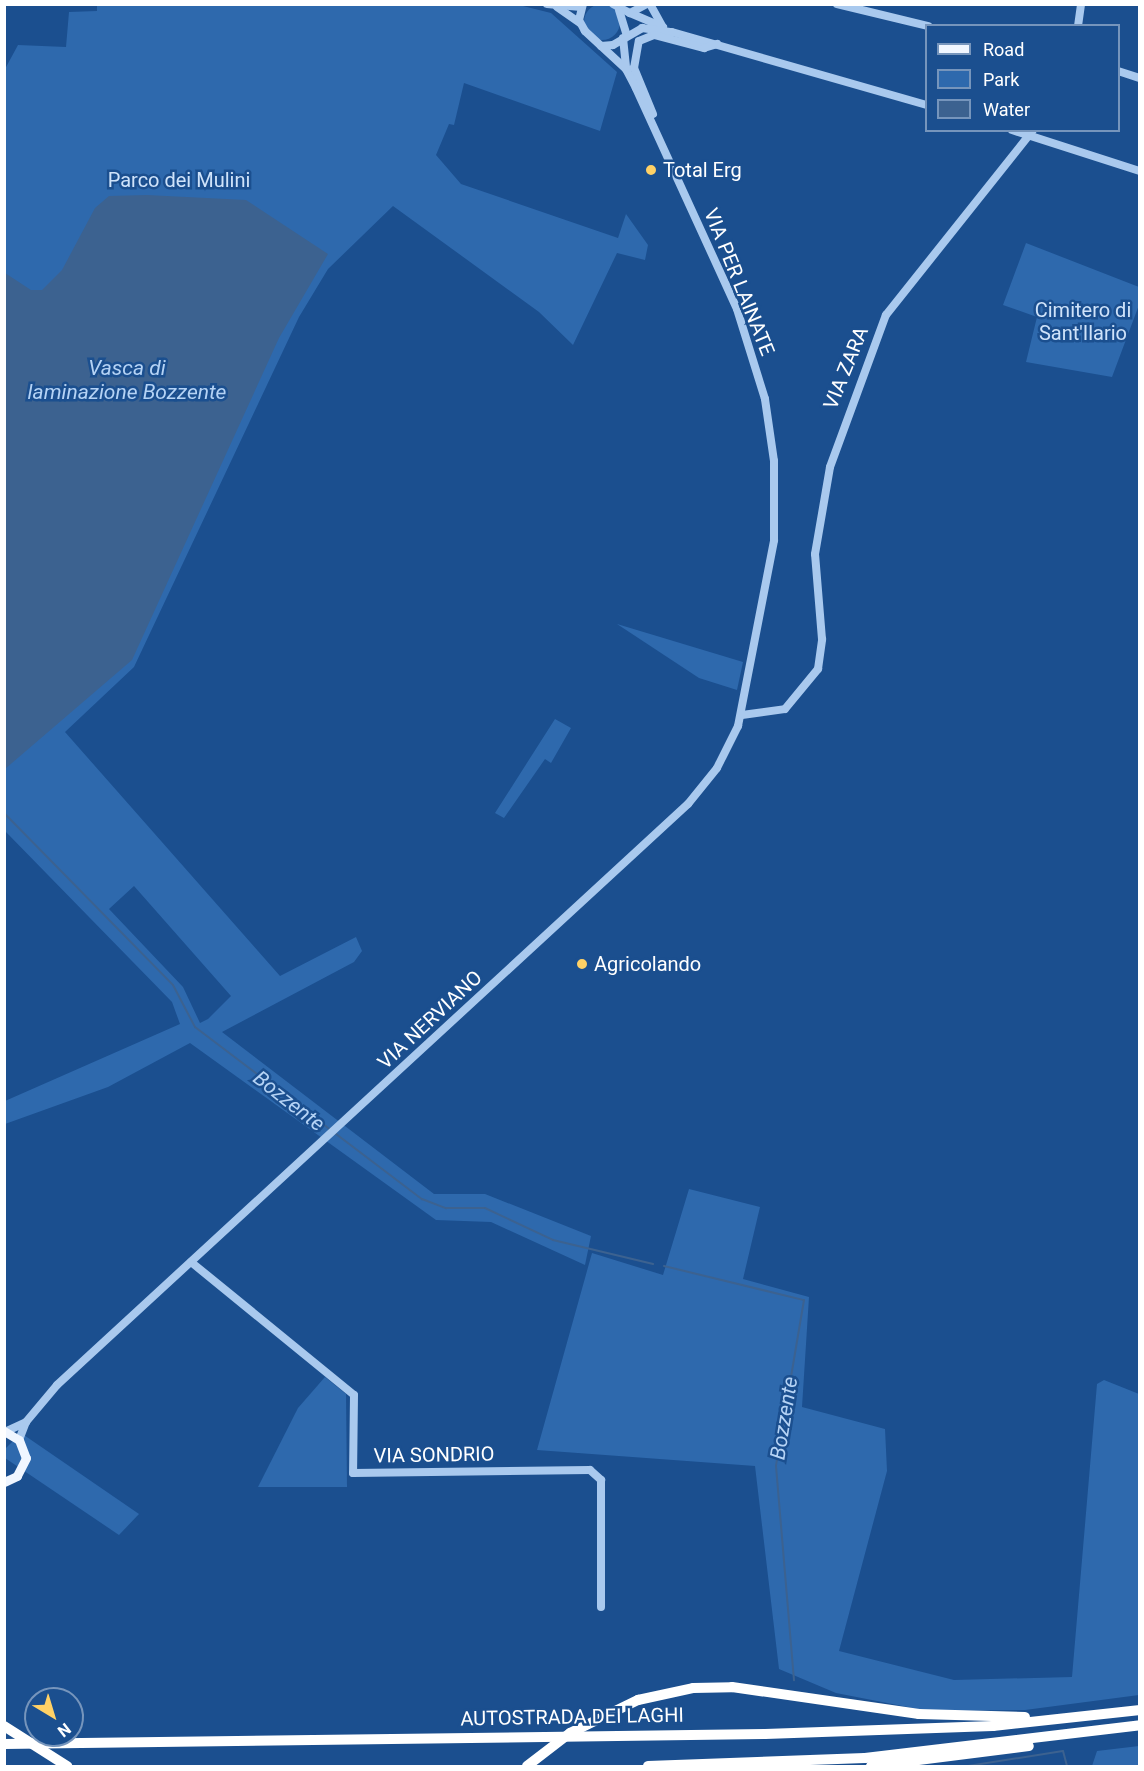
<!DOCTYPE html>
<style>
body{margin:0}
#map{position:relative;width:1144px;height:1771px;overflow:hidden;background:#1b4f8f;font-family:Roboto,sans-serif}
div>[style]{position:absolute}
[style*='--x']{left:calc(var(--x)*1px);top:calc(var(--y)*1px);width:calc(var(--w)*1px);rotate:calc(var(--a)*1deg)}
.green>*{inset:0;background:#2e69ad}
.round{border-radius:50%}
.water>*{inset:0;background:#3c6290}
.stream>*{height:2px;margin:-1px;padding:0 1px;transform-origin:1px;border-radius:1px;background:#3c6290}
.minor>*{height:8px;margin:-4px;padding:0 4px;transform-origin:4px;border-radius:4px;background:#a9c9ee}
.major>*{height:9px;margin:-4.5px;padding:0 4.5px;transform-origin:4.5px;border-radius:4.5px;background:#f0f6ff}
.highway>*{height:10px;margin:-5px;padding:0 5px;transform-origin:5px;border-radius:5px;background:#fff}
.highway-bridge>*{height:10px;margin:-5px;padding:0 5px;transform-origin:5px;border-radius:5px;background:#fff}
.dots>*{width:16px;height:16px;translate:-50% -50%;box-sizing:border-box;border:3px solid #1b4f8f;border-radius:50%}
span{translate:-50% -50%;white-space:nowrap;text-align:center;line-height:1.15;-webkit-text-stroke:5px #1b4f8f;paint-order:stroke}
.poi-label{font-size:20px;color:#fff}
.left{translate:0 -50%;text-align:left}
.park-label{font-size:20px;color:#cfe3fa}
.street-label{font-size:20px;color:#fff}
.water-label{font-size:21px;color:#b5d3f5;font-style:italic}
.frame{position:absolute;inset:0;border:6px solid #fff;pointer-events:none}
.legend{position:absolute;left:925px;top:24px;width:195px;height:108px;box-sizing:border-box;background:#1b4f8f;border:2px solid #7695bc;margin:0;padding:8px 10px;list-style:none;font-size:18px;color:#fff}
.legend li{display:flex;align-items:center;gap:12px;height:30px}
.legend b{width:30px;border:2px solid #7695bc}
.north{position:absolute;left:24px;top:1687px;width:60px;height:60px;box-sizing:border-box;background:#1b4f8f;border:2px solid #7695bc;border-radius:50%;rotate:142deg;font-size:16px;font-weight:700;line-height:24px;text-align:center;color:#fff}
.north::after{content:'';display:block;margin:auto;width:21px;height:27px;background:#ffd166;clip-path:polygon(50% 0,100% 100%,50% 72%,0 100%)}
</style>
<div id="map">
<div class="green">
<div style="clip-path:polygon(evenodd,515px 4px,551px 13px,617px 72px,600px 131px,464px 83px,454px 125px,449px 124px,436px 155px,461px 184px,618px 238px,626px 214px,648px 245px,645px 260px,617px 253px,573px 345px,539px 312px,393px 206px,328px 269px,299px 317px,134px 667px,65px 732px,280px 976px,356px 937px,362px 951px,354px 962px,222px 1032px,434px 1194px,485px 1194px,591px 1236px,585px 1265px,491px 1222px,436px 1220px,190px 1043px,108px 1087px,5px 1124px,5px 1101px,180px 1024px,172px 1002px,5px 831px,5px 69px,18px 45px,66px 47px,69px 12px,97px 11px,97px 5px,515px 4px,134px 886px,231px 996px,208px 1019px,200px 1023px,183px 987px,109px 909px,134px 886px)"></div>
<div class="round" style="left:584px;top:4px;width:36px;height:36px"></div>
<div style="clip-path:polygon(1026px 243px,1139px 287px,1139px 305px,1112px 377px,1026px 362px,1037px 317px,1003px 305px)"></div>
<div style="clip-path:polygon(617px 624px,743px 662px,737px 690px,699px 678px)"></div>
<div style="clip-path:polygon(555px 719px,571px 728px,551px 763px,545px 759px,504px 818px,495px 813px)"></div>
<div style="clip-path:polygon(689px 1189px,760px 1207px,743px 1279px,809px 1297px,802px 1407px,885px 1429px,887px 1471px,839px 1651px,954px 1680px,1072px 1677px,1097px 1384px,1104px 1380px,1139px 1394px,1139px 1695px,1025px 1710px,928px 1711px,836px 1693px,779px 1669px,755px 1466px,537px 1450px,592px 1253px,663px 1275px)"></div>
<div style="clip-path:polygon(325px 1377px,346px 1394px,347px 1487px,258px 1487px,298px 1408px)"></div>
<div style="clip-path:polygon(21px 1433px,139px 1514px,119px 1535px,5px 1458px,5px 1449px)"></div>
<div style="clip-path:polygon(1139px 1746px,1139px 1766px,1092px 1766px,1097px 1751px)"></div>
</div>
<div class="water">
<div style="clip-path:polygon(147px 195px,246px 200px,328px 254px,279px 338px,132px 660px,5px 769px,5px 273px,31px 290px,42px 290px,62px 270px,95px 208px,109px 196px)"></div>
</div>
<div class="stream">
<div style="--x:4;--y:813;--w:241;--a:45.5"></div>
<div style="--x:173;--y:985;--w:47;--a:62.4"></div>
<div style="--x:195;--y:1027;--w:285;--a:37.2"></div>
<div style="--x:422;--y:1199;--w:26;--a:21"></div>
<div style="--x:446;--y:1208;--w:39;--a:0"></div>
<div style="--x:485;--y:1208;--w:75;--a:25.2"></div>
<div style="--x:553;--y:1240;--w:103;--a:13.5"></div>
<div style="--x:664;--y:1266;--w:144;--a:13.7"></div>
<div style="--x:804;--y:1300;--w:168;--a:99.6"></div>
<div style="--x:776;--y:1466;--w:215;--a:85.2"></div>
<div style="--x:968;--y:1766;--w:96;--a:-9"></div>
<div style="--x:1063;--y:1751;--w:16;--a:75"></div>
</div>
<div class="minor">
<div style="--x:547;--y:4;--w:34;--a:5"></div>
<div style="--x:613;--y:4;--w:19;--a:28"></div>
<div style="--x:630;--y:13;--w:19;--a:-28"></div>
<div style="--x:650;--y:4;--w:25;--a:61"></div>
<div style="--x:837;--y:4;--w:94;--a:13.6"></div>
<div style="--x:557;--y:7;--w:28;--a:35"></div>
<div style="--x:619;--y:10;--w:24;--a:73"></div>
<div style="--x:630;--y:13;--w:36;--a:23"></div>
<div style="--x:1078;--y:26;--w:22;--a:-82"></div>
<div style="--x:623;--y:38;--w:31;--a:84"></div>
<div style="--x:601;--y:46;--w:12;--a:-5"></div>
<div style="--x:613;--y:45;--w:34;--a:-30"></div>
<div style="--x:642;--y:28;--w:30;--a:8"></div>
<div style="--x:672;--y:32;--w:264;--a:16"></div>
<div style="--x:1118;--y:71;--w:23;--a:18"></div>
<div style="--x:653;--y:114;--w:50;--a:-112.4"></div>
<div style="--x:634;--y:68;--w:27;--a:-80"></div>
<div style="--x:639;--y:41;--w:16;--a:-22"></div>
<div style="--x:654;--y:35;--w:52;--a:14.6"></div>
<div style="--x:704;--y:48;--w:14;--a:-17"></div>
<div style="--x:1012;--y:130;--w:134;--a:17.8"></div>
<div style="--x:742;--y:715;--w:43;--a:-7.9"></div>
<div style="--x:785;--y:709;--w:52;--a:-50.5"></div>
<div style="--x:818;--y:669;--w:30;--a:-82"></div>
<div style="--x:822;--y:639;--w:85;--a:-94.7"></div>
<div style="--x:815;--y:554;--w:88;--a:-80.2"></div>
<div style="--x:830;--y:467;--w:162;--a:-69.8"></div>
<div style="--x:886;--y:315;--w:236;--a:-51.5"></div>
<div style="--x:191;--y:1262;--w:210;--a:39.2"></div>
<div style="--x:354;--y:1395;--w:78;--a:90.7"></div>
<div style="--x:353;--y:1473;--w:237;--a:-0.7"></div>
<div style="--x:590;--y:1470;--w:15;--a:42"></div>
<div style="--x:601;--y:1480;--w:127;--a:90"></div>
<div style="--x:7;--y:1431;--w:21;--a:-25"></div>
<div style="--x:19;--y:1440;--w:19;--a:-69"></div>
<div style="--x:26;--y:1422;--w:48;--a:-50"></div>
<div style="--x:57;--y:1385;--w:858;--a:-42.64"></div>
<div style="--x:688;--y:804;--w:46;--a:-51.1"></div>
<div style="--x:717;--y:768;--w:47;--a:-63.4"></div>
<div style="--x:738;--y:726;--w:189;--a:-79"></div>
<div style="--x:774;--y:540;--w:79;--a:-90"></div>
<div style="--x:774;--y:461;--w:63;--a:-98.3"></div>
<div style="--x:765;--y:399;--w:94;--a:-107.3"></div>
<div style="--x:737;--y:309;--w:243;--a:-114.6"></div>
<div style="--x:636;--y:88;--w:21;--a:-118"></div>
<div style="--x:626;--y:69;--w:56;--a:-137.2"></div>
<div style="--x:585;--y:31;--w:13;--a:-119"></div>
<div style="--x:579;--y:20;--w:16;--a:-76"></div>
</div>
<div class="major">
<div style="--x:4;--y:1431;--w:17;--a:31"></div>
<div style="--x:19;--y:1440;--w:19;--a:69"></div>
<div style="--x:26;--y:1458;--w:20;--a:117"></div>
<div style="--x:17;--y:1476;--w:14;--a:155"></div>
</div>
<div class="highway">
<div style="--x:638;--y:1700;--w:56;--a:-12.3"></div>
<div style="--x:693;--y:1688;--w:39;--a:-1"></div>
<div style="--x:732;--y:1687;--w:189;--a:8.2"></div>
<div style="--x:919;--y:1714;--w:106;--a:1.6"></div>
<div style="--x:4;--y:1744;--w:761;--a:-0.75"></div>
<div style="--x:765;--y:1734;--w:228;--a:-2"></div>
<div style="--x:993;--y:1726;--w:148;--a:-6.2"></div>
<div style="--x:648;--y:1766;--w:217;--a:-2.1"></div>
<div style="--x:865;--y:1758;--w:277;--a:-6.8"></div>
<div style="--x:871;--y:1766;--w:159;--a:-7.2"></div>
</div>
<div class="highway-bridge">
<div style="--x:4;--y:1726;--w:75;--a:32.4"></div>
<div style="--x:527;--y:1766;--w:54;--a:-37.5"></div>
<div style="--x:570;--y:1733;--w:76;--a:-25.9"></div>
</div>
<div class="dots">
<div style="left:651px;top:170px;background:#ffd166"></div>
<div style="left:582px;top:964px;background:#ffd166"></div>
</div>
<div class="poi-label">
<span class="left" style="left:663px;top:170px">Total Erg</span>
<span class="left" style="left:594px;top:964px">Agricolando</span>
</div>
<div class="park-label">
<span style="left:179px;top:180px">Parco dei Mulini</span>
<span style="left:1083px;top:322px">Cimitero di<br>Sant'Ilario</span>
</div>
<div class="street-label">
<span style="left:739px;top:282px;rotate:68deg">VIA PER LAINATE</span>
<span style="left:846px;top:368px;rotate:-68deg">VIA ZARA</span>
<span style="left:430px;top:1020px;rotate:-43deg">VIA NERVIANO</span>
<span style="left:434px;top:1455px;rotate:-1deg">VIA SONDRIO</span>
<span style="left:572px;top:1717px;rotate:-1deg">AUTOSTRADA DEI LAGHI</span>
</div>
<div class="water-label">
<span style="left:127px;top:380px">Vasca di<br>laminazione Bozzente</span>
<span style="left:289px;top:1101px;rotate:38deg">Bozzente</span>
<span style="left:784px;top:1418px;rotate:-81deg">Bozzente</span>
</div>
<div class="frame"></div>
<ul class="legend">
<li><b style="height:8px;background:#f0f6ff"></b>Road</li>
<li><b style="height:16px;background:#2e69ad"></b>Park</li>
<li><b style="height:16px;background:#3c6290"></b>Water</li>
</ul>
<div class="north">N</div>
</div>
